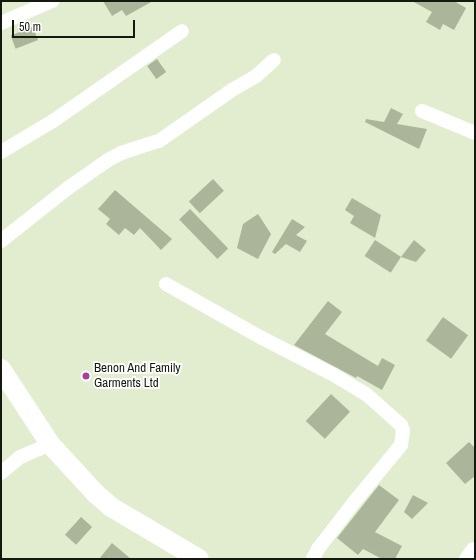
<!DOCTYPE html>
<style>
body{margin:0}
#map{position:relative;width:476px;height:560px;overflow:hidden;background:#e2edd0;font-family:"Archivo Narrow",sans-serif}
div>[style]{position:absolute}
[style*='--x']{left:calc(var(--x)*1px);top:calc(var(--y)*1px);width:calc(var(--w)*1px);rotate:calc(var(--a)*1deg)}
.building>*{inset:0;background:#abb599;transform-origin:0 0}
.street>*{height:14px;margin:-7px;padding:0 7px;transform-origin:7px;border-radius:7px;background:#fff}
.secondary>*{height:20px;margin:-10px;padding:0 10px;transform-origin:10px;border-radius:10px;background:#fff}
.dots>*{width:11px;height:11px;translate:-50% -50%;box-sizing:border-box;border:2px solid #fff;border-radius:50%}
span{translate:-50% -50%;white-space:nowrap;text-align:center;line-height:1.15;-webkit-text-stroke:3.5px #fff;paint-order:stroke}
.poi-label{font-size:13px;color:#14180e}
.left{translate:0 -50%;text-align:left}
.frame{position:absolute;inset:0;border:2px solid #14180e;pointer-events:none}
.scale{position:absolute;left:12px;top:20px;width:123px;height:18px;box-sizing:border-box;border:2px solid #14180e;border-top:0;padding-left:5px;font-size:12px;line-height:14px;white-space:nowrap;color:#14180e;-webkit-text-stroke:3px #fff;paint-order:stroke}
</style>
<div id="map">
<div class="building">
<div style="clip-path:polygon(103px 1px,153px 1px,126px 16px,122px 10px,112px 16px)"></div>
<div style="clip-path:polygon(412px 1px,454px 1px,466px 8px,454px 30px,443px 24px,440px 30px,426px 22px,432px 12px)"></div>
<div style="left:33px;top:27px;width:14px;height:24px;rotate:69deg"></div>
<div style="left:157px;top:59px;width:16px;height:12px;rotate:55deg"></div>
<div style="clip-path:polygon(391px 108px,403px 114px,397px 124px,427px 129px,419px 149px,365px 122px,366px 119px,384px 122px)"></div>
<div style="left:213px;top:179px;width:16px;height:33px;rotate:47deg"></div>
<div style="clip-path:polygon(115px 190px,172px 239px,161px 250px,140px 228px,134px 235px,125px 228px,119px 235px,106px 224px,110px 219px,98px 209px)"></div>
<div style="clip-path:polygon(352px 198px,381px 215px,375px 238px,350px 223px,354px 216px,345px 210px)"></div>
<div style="left:190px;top:209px;width:55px;height:15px;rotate:46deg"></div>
<div style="clip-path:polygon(258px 214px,271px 234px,258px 259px,237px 248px,243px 224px)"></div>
<div style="clip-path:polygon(292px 219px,305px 227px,296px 235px,307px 241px,300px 252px,286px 244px,275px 254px,272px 252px)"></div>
<div style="left:375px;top:240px;width:31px;height:19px;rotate:33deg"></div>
<div style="clip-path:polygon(414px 240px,426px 250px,416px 262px,401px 257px)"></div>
<div style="clip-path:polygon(328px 301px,342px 312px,325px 334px,378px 366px,382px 358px,395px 365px,382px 390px,357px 376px,356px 378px,294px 345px)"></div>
<div style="left:443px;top:317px;width:31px;height:29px;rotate:36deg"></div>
<div style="left:331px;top:394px;width:26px;height:37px;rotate:43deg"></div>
<div style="clip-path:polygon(469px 442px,475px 448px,475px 476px,465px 484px,446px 463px)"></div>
<div style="clip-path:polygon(379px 485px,399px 500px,375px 532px,402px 546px,395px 559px,382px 559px,363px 549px,358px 555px,337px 538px)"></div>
<div style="clip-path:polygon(413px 495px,428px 503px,412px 519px,404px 512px)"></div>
<div style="left:81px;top:517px;width:15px;height:24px;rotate:42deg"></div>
<div style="clip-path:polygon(112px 543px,131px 559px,99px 559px)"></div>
</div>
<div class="street">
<div style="--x:1;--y:23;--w:56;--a:-23.3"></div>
<div style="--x:422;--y:111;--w:57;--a:22.5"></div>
<div style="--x:1;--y:152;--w:61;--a:-30.8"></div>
<div style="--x:53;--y:121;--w:157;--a:-34.9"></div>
<div style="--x:1;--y:241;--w:85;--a:-38.3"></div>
<div style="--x:68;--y:188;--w:49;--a:-35"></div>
<div style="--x:108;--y:160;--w:15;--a:-28"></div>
<div style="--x:121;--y:153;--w:40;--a:-18"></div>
<div style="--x:159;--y:141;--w:89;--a:-34.9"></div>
<div style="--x:232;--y:90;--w:28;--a:-30"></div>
<div style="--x:256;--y:76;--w:24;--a:-42"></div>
<div style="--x:166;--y:284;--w:110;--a:29.4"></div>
<div style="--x:262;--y:338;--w:81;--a:27.2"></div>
<div style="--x:334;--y:375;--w:37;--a:31"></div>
<div style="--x:366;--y:394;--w:47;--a:41.5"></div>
<div style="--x:401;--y:425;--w:6;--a:72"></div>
<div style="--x:403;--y:431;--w:14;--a:98"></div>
<div style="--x:401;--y:445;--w:72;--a:129.4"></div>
<div style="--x:355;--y:501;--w:61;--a:127.6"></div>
<div style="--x:318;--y:549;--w:11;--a:117"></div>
<div style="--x:1;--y:473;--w:25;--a:-40"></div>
<div style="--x:20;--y:457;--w:33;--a:-23"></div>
<div style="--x:466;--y:559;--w:12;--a:-55"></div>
</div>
<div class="secondary">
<div style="--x:1;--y:369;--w:90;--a:56.8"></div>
<div style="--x:50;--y:444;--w:67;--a:47.4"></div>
<div style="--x:95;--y:493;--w:21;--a:41"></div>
<div style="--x:111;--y:507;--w:102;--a:30.6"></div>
</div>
<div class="dots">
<div style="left:86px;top:376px;background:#ab3d9c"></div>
</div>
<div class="poi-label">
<span class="left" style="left:94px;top:376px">Benon And Family<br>Garments Ltd</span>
</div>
<div class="frame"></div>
<div class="scale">50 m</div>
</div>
